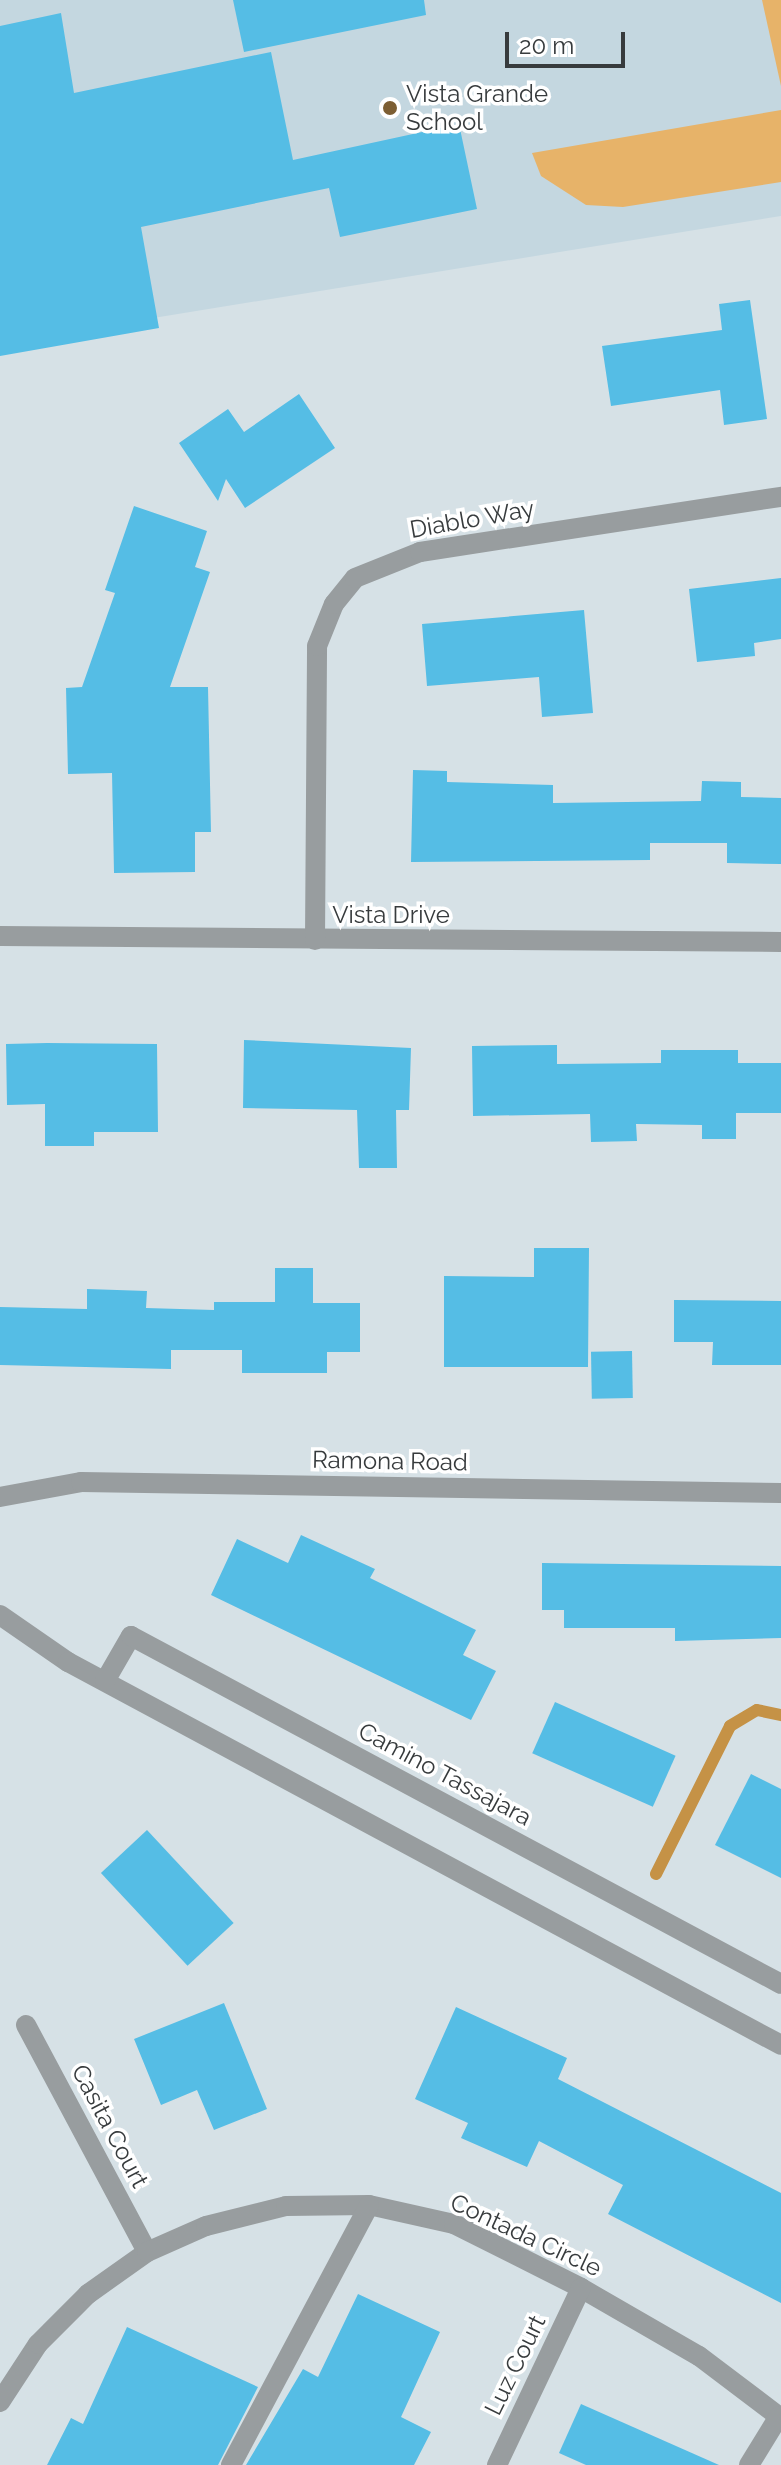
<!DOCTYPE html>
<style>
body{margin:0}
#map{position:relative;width:781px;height:2465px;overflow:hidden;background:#d6e1e6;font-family:Raleway,sans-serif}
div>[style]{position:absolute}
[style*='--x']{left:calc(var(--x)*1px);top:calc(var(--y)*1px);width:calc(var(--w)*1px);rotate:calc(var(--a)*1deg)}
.built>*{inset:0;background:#c4d7e0}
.green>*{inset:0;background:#e7b369}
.stream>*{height:12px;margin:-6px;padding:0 6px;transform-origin:6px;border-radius:6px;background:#c59246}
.building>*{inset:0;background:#55bde5;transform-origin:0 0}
.minor>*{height:20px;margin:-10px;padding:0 10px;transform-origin:10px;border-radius:10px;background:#989d9f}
.dots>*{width:22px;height:22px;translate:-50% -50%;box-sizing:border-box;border:4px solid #fff;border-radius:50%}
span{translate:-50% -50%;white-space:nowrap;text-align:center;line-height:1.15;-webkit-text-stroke:7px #fff;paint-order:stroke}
.poi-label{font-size:24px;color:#373b3d}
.left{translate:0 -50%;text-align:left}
.street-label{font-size:24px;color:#373b3d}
.scale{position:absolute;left:505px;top:32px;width:120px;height:36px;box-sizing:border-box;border:4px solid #373b3d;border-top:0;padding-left:10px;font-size:24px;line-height:28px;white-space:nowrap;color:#373b3d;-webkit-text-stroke:6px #fff;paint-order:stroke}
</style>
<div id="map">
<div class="built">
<div style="clip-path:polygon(0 0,781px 0,781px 216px,0 343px)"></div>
</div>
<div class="green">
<div style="clip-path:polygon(762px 0,781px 0,781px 86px)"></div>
<div style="clip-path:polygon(781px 110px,781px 182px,623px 207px,586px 205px,541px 176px,532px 153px)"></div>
</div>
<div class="stream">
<div style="--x:656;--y:1874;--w:165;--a:-63.4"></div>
<div style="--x:730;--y:1726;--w:31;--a:-31"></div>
<div style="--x:757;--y:1710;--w:25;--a:12"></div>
</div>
<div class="building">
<div style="clip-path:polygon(233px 0,424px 0,426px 15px,244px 52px)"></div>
<div style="clip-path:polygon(61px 13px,74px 93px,271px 52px,293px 160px,459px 124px,477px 209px,340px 237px,329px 188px,141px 227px,159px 328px,0 356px,0 26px)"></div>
<div style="clip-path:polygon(750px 300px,767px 419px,724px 425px,720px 390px,611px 406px,602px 346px,722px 330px,719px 304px)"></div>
<div style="clip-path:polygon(299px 394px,335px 448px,245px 508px,226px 479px,218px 501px,179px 443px,228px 409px,244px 432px)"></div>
<div style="clip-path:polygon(134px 506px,207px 531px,195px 567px,210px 572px,170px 687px,208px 687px,211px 832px,195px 832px,195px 872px,114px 873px,112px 773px,68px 774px,66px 688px,82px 687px,115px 593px,105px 590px)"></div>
<div style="clip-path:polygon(781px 578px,781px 639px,754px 643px,755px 656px,697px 662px,689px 589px)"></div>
<div style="clip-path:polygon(584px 610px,593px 713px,542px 717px,539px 677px,427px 686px,422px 624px)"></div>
<div style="clip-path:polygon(413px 770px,447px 771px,447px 782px,553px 785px,553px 803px,701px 801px,702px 781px,741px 782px,741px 797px,781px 798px,781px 864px,727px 863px,727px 843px,650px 843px,650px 860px,411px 862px)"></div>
<div style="clip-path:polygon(244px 1040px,411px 1048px,409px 1110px,396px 1110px,397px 1168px,359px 1168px,357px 1110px,243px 1108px)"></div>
<div style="clip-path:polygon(47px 1043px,157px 1044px,158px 1132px,94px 1132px,94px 1146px,45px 1146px,45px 1104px,7px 1105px,6px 1044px)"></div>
<div style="clip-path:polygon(557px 1045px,557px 1064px,661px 1063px,661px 1050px,738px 1050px,738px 1063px,781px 1063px,781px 1113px,736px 1113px,736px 1139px,702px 1139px,702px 1125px,636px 1124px,637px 1141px,591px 1142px,590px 1114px,473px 1116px,472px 1046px)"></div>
<div style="clip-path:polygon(534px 1248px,589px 1248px,588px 1367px,444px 1367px,444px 1276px,534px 1277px)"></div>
<div style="clip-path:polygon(275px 1268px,313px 1268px,313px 1303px,360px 1303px,360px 1352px,327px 1352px,327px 1373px,242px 1373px,242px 1350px,171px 1350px,171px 1369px,0 1365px,0 1307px,87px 1309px,87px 1289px,147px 1291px,146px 1308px,214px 1310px,214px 1302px,275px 1302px)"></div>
<div style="clip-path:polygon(674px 1300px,781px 1301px,781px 1365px,712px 1365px,713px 1342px,674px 1342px)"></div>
<div style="left:632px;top:1351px;width:47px;height:41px;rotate:89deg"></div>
<div style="clip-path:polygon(301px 1535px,375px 1569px,370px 1578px,476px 1630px,463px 1655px,496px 1671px,471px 1720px,211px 1595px,237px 1539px,288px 1563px)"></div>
<div style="clip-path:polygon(542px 1563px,781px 1566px,781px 1638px,675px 1641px,675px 1628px,564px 1628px,564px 1610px,542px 1610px)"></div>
<div style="left:555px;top:1702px;width:132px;height:56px;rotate:24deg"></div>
<div style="clip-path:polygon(751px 1774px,781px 1789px,781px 1878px,715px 1845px)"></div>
<div style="left:147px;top:1830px;width:127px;height:63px;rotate:47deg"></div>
<div style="clip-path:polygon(224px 2003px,267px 2109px,214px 2130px,197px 2090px,161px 2105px,134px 2039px)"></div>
<div style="clip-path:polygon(456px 2007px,567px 2058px,558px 2079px,781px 2193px,781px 2303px,608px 2214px,623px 2185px,539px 2141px,527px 2167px,461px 2138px,468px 2123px,415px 2099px)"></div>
<div style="clip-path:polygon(358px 2294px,440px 2332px,401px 2417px,431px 2432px,414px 2465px,246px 2465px,303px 2369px,318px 2377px)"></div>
<div style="clip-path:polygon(127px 2327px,258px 2387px,218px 2465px,47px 2465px,71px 2418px,83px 2424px)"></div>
<div style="clip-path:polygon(581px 2404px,719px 2465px,586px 2465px,559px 2453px)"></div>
</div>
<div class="minor">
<div style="--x:0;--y:936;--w:781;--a:0.44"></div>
<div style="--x:315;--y:940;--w:294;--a:-89.6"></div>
<div style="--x:317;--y:646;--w:45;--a:-68"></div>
<div style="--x:334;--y:604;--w:33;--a:-51"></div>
<div style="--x:355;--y:578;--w:70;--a:-21.8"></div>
<div style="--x:420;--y:552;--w:365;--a:-8.7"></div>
<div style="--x:0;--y:1497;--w:82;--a:-10.5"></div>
<div style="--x:81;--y:1482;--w:700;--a:0.9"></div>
<div style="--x:0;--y:1615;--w:83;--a:34.7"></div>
<div style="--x:68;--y:1662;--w:809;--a:28.24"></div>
<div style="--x:105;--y:1681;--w:52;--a:-60"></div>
<div style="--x:131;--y:1636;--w:737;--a:28.16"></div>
<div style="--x:26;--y:2025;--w:257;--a:61.9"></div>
<div style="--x:0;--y:2402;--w:69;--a:-56.8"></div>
<div style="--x:38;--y:2344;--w:71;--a:-45"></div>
<div style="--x:88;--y:2294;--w:72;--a:-35.4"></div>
<div style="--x:147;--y:2252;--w:64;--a:-23.8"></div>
<div style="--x:206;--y:2226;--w:82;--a:-14"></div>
<div style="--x:286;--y:2206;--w:83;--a:-0.7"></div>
<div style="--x:369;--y:2205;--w:87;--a:12.6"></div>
<div style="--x:454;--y:2224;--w:142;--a:26.7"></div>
<div style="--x:581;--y:2288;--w:136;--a:30"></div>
<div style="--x:699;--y:2356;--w:103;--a:37.1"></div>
<div style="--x:231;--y:2465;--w:294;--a:-62"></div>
<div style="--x:497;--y:2465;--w:196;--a:-64.6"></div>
<div style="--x:749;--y:2465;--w:57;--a:-58.5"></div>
</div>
<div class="dots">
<div style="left:390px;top:108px;background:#7c5e33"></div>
</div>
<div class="poi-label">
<span class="left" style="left:406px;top:108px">Vista Grande<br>School</span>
</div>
<div class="street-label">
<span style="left:472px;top:519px;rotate:-10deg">Diablo Way</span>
<span style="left:391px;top:915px">Vista Drive</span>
<span style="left:390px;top:1461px;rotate:1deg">Ramona Road</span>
<span style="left:445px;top:1774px;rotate:28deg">Camino Tassajara</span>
<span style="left:110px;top:2126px;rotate:62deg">Casita Court</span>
<span style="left:526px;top:2235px;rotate:25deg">Contada Circle</span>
<span style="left:515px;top:2365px;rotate:-64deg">Luz Court</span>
</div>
<div class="scale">20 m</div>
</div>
